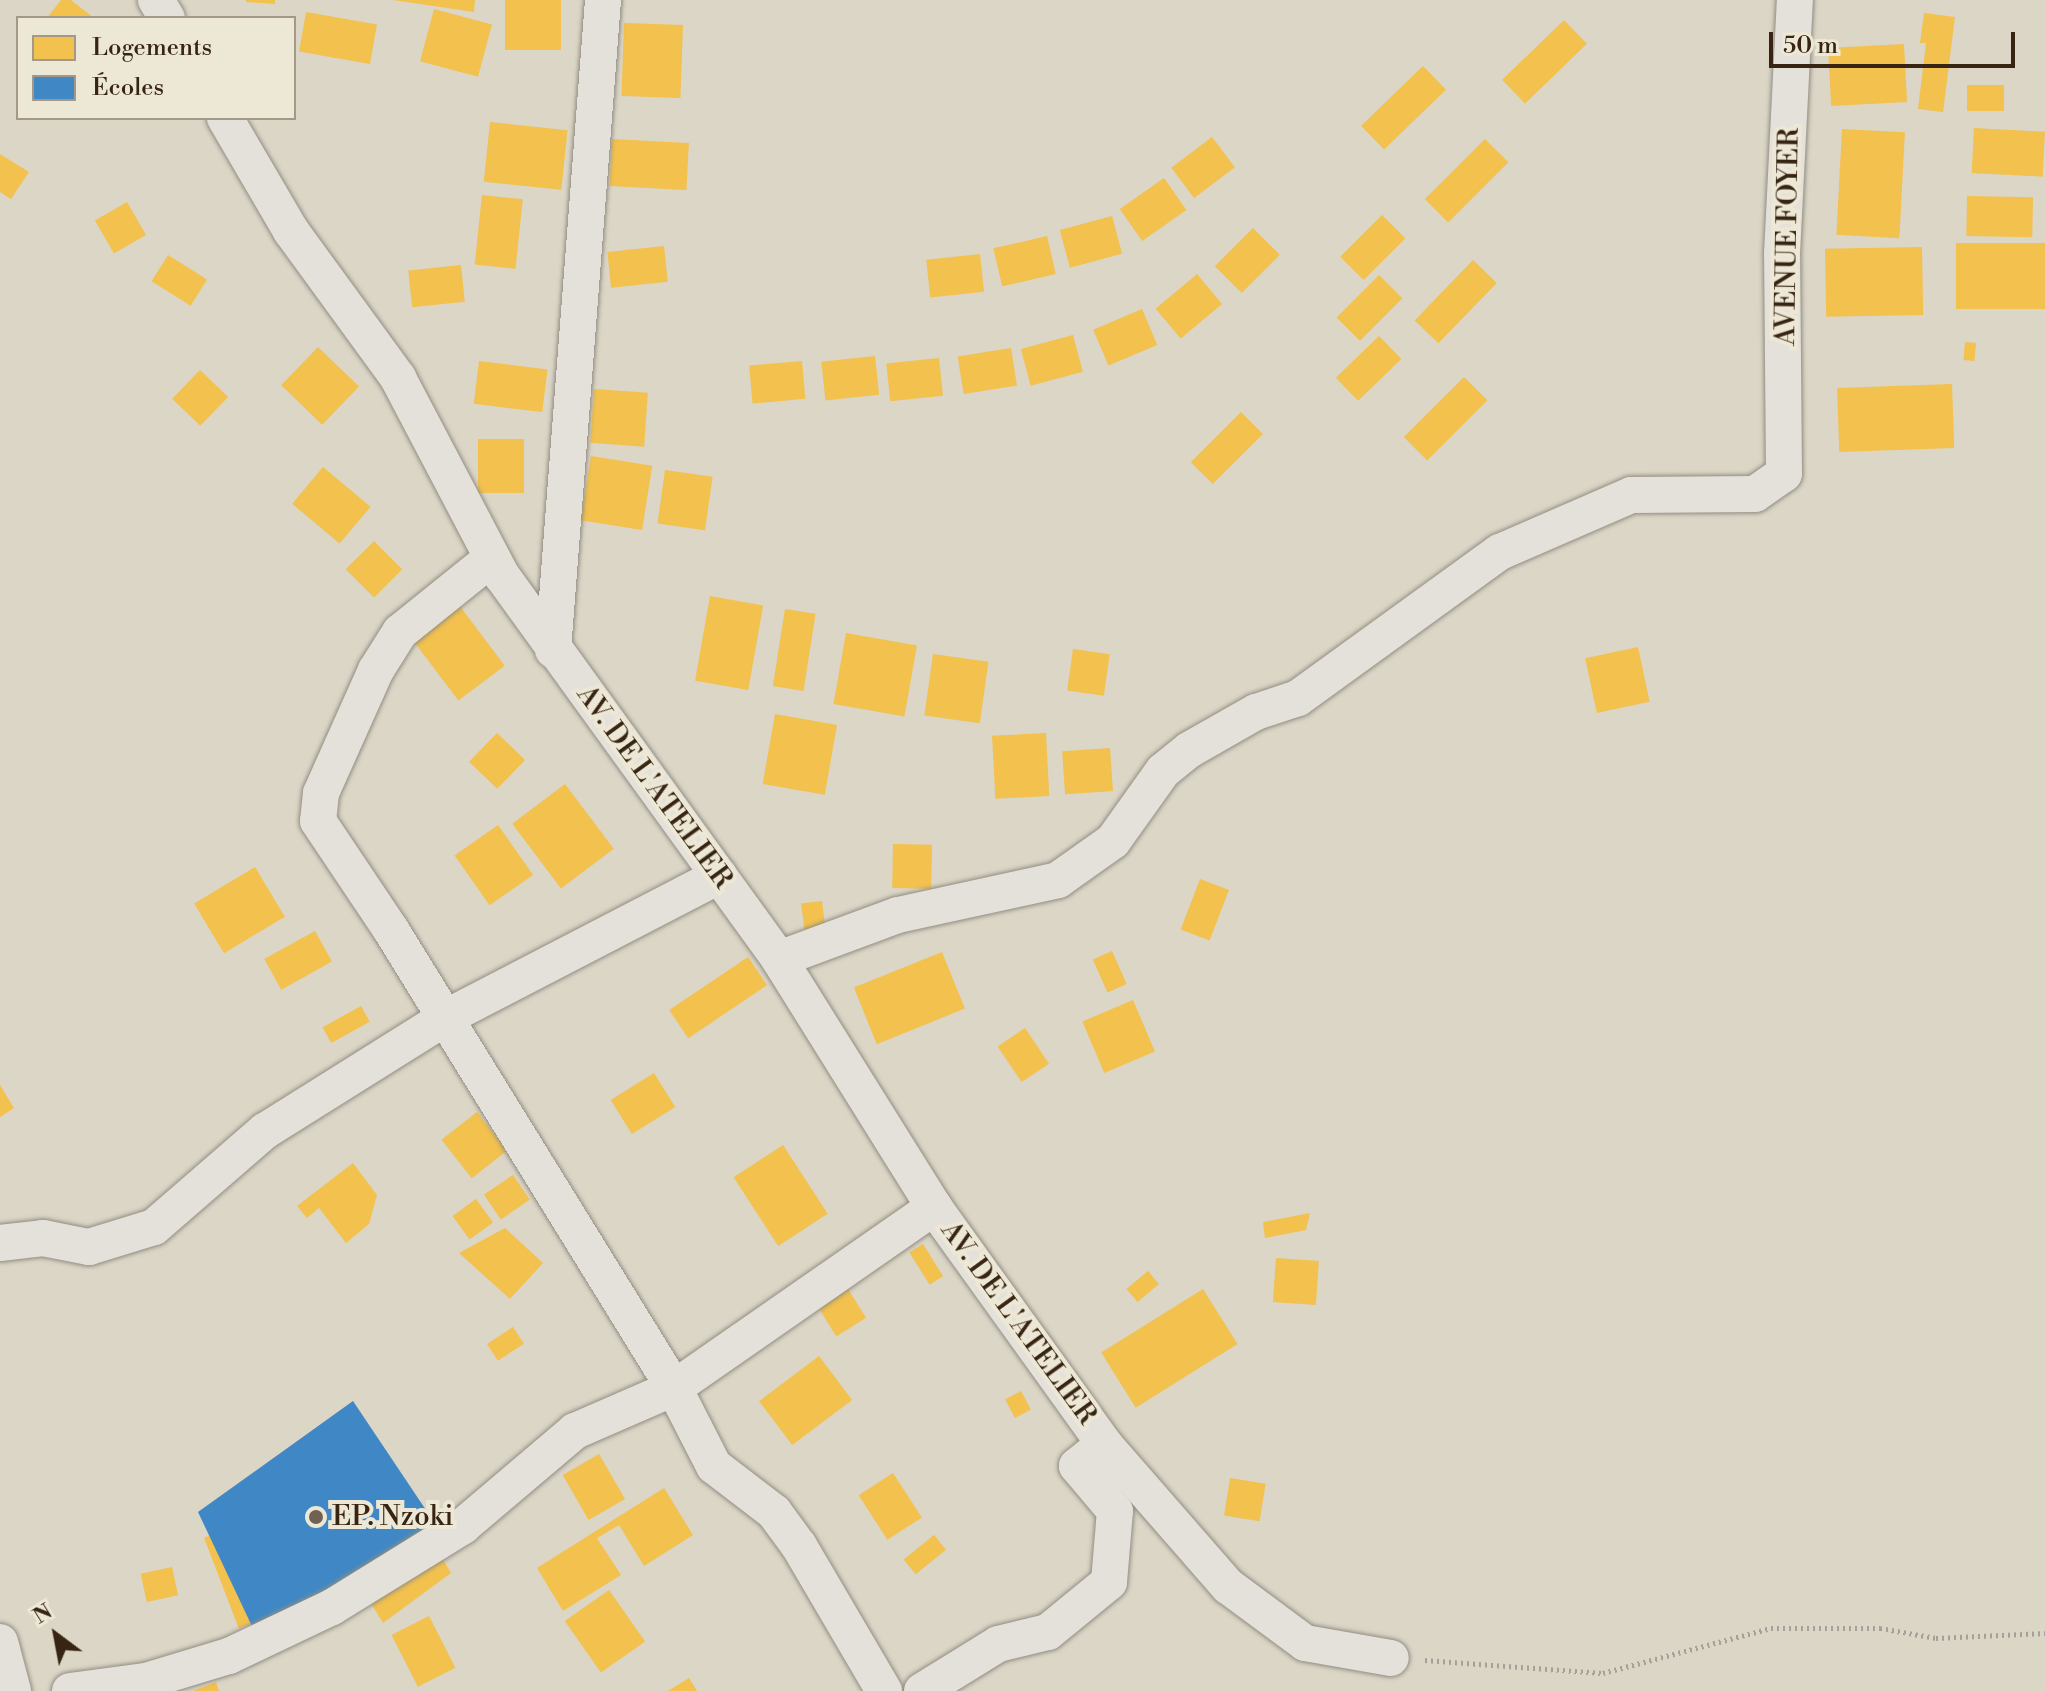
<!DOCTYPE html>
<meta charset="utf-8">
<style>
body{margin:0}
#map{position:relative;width:2045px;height:1691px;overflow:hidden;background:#dbd6c6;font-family:"Libre Bodoni",serif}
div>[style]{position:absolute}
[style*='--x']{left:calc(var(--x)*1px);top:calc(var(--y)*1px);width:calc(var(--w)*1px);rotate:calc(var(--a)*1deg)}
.homes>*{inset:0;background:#f2c14e;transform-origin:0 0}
.schools>*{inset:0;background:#3f88c5}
.path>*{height:5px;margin-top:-2.5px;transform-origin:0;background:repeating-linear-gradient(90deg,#a5a098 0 2px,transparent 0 6px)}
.roads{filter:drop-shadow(0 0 2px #928d82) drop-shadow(0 0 2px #928d82)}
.street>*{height:36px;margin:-18px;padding:0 18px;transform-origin:18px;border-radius:18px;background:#e4e1da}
.dots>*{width:22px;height:22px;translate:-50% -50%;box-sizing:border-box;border:4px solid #ede7d5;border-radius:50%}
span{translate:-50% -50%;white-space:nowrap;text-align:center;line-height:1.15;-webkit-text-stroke:8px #ede7d5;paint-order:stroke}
.street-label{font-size:28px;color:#372413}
.poi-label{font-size:28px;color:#372413}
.left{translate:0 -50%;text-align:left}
.legend{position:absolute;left:16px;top:16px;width:280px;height:104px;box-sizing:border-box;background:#ede7d5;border:2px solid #a49987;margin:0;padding:10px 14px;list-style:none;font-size:24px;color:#372413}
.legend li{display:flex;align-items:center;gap:16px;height:40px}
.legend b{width:40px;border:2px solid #a49987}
.north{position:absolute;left:16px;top:1595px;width:80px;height:80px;-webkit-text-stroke:6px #ede7d5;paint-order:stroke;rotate:328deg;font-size:22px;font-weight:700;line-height:32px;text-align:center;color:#372413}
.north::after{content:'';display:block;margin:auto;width:28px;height:36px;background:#372413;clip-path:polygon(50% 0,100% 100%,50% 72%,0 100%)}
.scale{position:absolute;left:1769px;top:32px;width:246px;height:36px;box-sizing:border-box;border:4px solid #372413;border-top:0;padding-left:10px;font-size:24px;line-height:28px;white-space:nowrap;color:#372413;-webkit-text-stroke:6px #ede7d5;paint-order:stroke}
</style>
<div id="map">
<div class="homes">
<div style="clip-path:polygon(61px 0,71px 0,94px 18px,47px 18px)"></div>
<div style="clip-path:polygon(246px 0,275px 0,275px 4px,246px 2px)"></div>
<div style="clip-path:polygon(393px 0,475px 0,474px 12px)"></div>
<div style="left:505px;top:0;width:56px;height:50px"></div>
<div style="left:434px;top:9px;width:60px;height:54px;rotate:15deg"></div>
<div style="left:306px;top:12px;width:72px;height:40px;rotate:10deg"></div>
<div style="clip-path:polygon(1924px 13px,1955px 17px,1943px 112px,1918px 109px,1926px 43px,1920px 43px)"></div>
<div style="left:1564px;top:20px;width:33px;height:86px;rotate:46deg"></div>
<div style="left:624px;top:23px;width:59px;height:73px;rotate:2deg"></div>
<div style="left:1904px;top:44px;width:58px;height:76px;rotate:87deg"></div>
<div style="left:1423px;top:66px;width:33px;height:86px;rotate:46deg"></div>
<div style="left:1967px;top:85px;width:37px;height:26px"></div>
<div style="left:490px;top:122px;width:78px;height:60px;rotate:6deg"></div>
<div style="left:1974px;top:128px;width:71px;height:45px;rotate:3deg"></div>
<div style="left:1842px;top:129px;width:63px;height:106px;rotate:3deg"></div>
<div style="left:1212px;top:137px;width:38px;height:51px;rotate:53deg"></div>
<div style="left:612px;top:139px;width:77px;height:47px;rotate:3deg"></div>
<div style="left:1485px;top:139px;width:33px;height:85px;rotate:45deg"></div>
<div style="clip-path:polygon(0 154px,29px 172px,11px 199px,0 192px)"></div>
<div style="left:1164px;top:178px;width:39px;height:54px;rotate:55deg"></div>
<div style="left:482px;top:195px;width:41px;height:70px;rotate:6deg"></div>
<div style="left:1967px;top:196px;width:66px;height:40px;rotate:1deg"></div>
<div style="left:127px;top:202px;width:38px;height:37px;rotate:60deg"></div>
<div style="left:1382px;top:215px;width:33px;height:59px;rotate:45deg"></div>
<div style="left:1112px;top:216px;width:39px;height:54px;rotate:75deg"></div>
<div style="left:1253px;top:228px;width:38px;height:54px;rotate:45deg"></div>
<div style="left:1047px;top:236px;width:39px;height:55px;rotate:77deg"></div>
<div style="left:1956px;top:243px;width:89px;height:66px"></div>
<div style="left:664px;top:246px;width:36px;height:57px;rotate:84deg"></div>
<div style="left:1922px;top:247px;width:68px;height:97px;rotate:89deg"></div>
<div style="left:980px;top:254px;width:38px;height:54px;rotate:84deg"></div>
<div style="left:168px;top:255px;width:46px;height:31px;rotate:32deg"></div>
<div style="left:1473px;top:260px;width:33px;height:84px;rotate:44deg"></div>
<div style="left:461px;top:265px;width:37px;height:53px;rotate:84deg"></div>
<div style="left:1197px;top:274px;width:39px;height:54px;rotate:50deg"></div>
<div style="left:1379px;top:275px;width:33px;height:60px;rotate:45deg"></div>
<div style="left:1142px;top:309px;width:39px;height:53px;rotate:67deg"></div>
<div style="left:1073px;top:335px;width:38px;height:54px;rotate:75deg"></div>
<div style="left:1379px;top:336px;width:32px;height:60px;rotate:46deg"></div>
<div style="left:1965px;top:342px;width:11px;height:18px;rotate:5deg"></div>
<div style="left:318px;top:347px;width:57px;height:53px;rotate:44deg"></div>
<div style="left:1011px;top:348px;width:38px;height:54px;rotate:81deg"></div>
<div style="left:875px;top:356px;width:39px;height:54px;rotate:84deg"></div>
<div style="left:939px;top:358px;width:38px;height:53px;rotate:84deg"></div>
<div style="left:479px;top:361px;width:69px;height:43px;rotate:7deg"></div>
<div style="left:802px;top:361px;width:38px;height:53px;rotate:85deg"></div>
<div style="left:200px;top:370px;width:39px;height:40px;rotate:44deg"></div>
<div style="left:1464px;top:377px;width:33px;height:85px;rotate:45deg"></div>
<div style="left:1952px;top:384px;width:64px;height:115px;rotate:88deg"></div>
<div style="left:594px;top:389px;width:54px;height:54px;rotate:4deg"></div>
<div style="left:1241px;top:412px;width:31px;height:71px;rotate:45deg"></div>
<div style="left:478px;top:439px;width:46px;height:54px"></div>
<div style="left:591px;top:456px;width:62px;height:65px;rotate:9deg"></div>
<div style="left:323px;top:467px;width:62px;height:48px;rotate:40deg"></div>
<div style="left:665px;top:470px;width:48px;height:54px;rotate:8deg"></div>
<div style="left:374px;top:541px;width:40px;height:40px;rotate:45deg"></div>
<div style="left:710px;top:596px;width:54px;height:86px;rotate:10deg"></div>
<div style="left:459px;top:605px;width:76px;height:58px;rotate:53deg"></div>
<div style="left:785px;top:609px;width:31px;height:78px;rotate:9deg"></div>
<div style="left:846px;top:633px;width:72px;height:72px;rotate:10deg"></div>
<div style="left:1638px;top:647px;width:56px;height:54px;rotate:78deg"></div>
<div style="left:1073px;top:649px;width:37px;height:42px;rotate:8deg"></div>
<div style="left:933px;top:654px;width:56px;height:62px;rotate:8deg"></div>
<div style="left:775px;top:714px;width:63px;height:71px;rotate:10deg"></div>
<div style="left:497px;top:733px;width:39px;height:40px;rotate:44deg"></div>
<div style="left:1046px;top:733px;width:63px;height:54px;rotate:87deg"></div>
<div style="left:1110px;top:748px;width:43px;height:48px;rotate:86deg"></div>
<div style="left:565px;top:784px;width:81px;height:66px;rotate:53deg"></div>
<div style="left:498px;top:825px;width:61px;height:53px;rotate:55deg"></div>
<div style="left:893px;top:844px;width:39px;height:44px;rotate:1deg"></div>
<div style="left:255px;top:867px;width:58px;height:71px;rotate:59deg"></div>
<div style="left:1200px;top:879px;width:31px;height:54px;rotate:21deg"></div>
<div style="left:822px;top:901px;width:26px;height:21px;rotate:83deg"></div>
<div style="left:315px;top:931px;width:35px;height:58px;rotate:61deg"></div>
<div style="left:1112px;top:951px;width:36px;height:21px;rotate:66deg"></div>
<div style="left:942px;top:952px;width:61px;height:95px;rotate:68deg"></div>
<div style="left:748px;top:957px;width:34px;height:95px;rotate:56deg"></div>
<div style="left:1133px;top:1000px;width:56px;height:55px;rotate:67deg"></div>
<div style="left:361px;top:1006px;width:18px;height:44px;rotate:61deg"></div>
<div style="left:1025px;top:1028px;width:43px;height:33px;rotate:56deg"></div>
<div style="left:654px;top:1073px;width:40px;height:51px;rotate:58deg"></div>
<div style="clip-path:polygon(0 1085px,14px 1108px,0 1117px)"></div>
<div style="left:477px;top:1112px;width:49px;height:45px;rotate:52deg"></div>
<div style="left:783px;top:1145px;width:82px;height:59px;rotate:57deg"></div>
<div style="clip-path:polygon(353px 1163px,377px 1195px,369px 1224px,346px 1243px,319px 1208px,307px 1218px,297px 1206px)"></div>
<div style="left:513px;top:1175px;width:30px;height:35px;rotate:56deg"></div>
<div style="left:476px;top:1199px;width:29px;height:29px;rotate:54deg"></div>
<div style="clip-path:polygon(1310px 1213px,1306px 1230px,1265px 1238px,1263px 1222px)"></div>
<div style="clip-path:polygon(505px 1228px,543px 1263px,510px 1299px,459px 1253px)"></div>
<div style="left:923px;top:1244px;width:38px;height:16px;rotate:58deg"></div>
<div style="left:1276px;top:1258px;width:43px;height:44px;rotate:4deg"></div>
<div style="left:1148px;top:1271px;width:17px;height:28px;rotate:50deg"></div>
<div style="left:848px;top:1289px;width:34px;height:35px;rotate:58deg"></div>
<div style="left:1203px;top:1289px;width:65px;height:120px;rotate:58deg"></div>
<div style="left:513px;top:1327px;width:20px;height:31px;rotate:57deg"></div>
<div style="left:819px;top:1356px;width:55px;height:75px;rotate:53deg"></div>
<div style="left:1021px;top:1391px;width:21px;height:18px;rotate:62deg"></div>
<div style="left:599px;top:1454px;width:52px;height:42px;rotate:60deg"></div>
<div style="left:893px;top:1473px;width:53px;height:41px;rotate:57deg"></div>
<div style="left:1230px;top:1478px;width:36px;height:38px;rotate:9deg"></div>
<div style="clip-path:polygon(664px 1488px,693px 1535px,644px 1566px,619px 1525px,597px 1538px,621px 1575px,563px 1611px,537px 1568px)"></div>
<div style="left:232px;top:1527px;width:97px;height:30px;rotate:69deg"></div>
<div style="left:934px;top:1535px;width:19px;height:39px;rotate:51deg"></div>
<div style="clip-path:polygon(438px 1551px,451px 1573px,383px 1623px,366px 1595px)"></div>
<div style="left:172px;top:1567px;width:29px;height:32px;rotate:78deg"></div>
<div style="left:609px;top:1590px;width:63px;height:54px;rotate:55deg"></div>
<div style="left:429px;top:1616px;width:58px;height:42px;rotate:63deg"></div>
<div style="clip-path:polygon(689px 1678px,697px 1691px,668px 1691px)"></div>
<div style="clip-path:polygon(216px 1682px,219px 1691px,193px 1691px)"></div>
</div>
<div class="schools">
<div style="clip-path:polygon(353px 1401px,434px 1522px,258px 1639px,198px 1512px)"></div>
</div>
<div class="path">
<div style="--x:1425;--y:1660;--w:178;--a:4.2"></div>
<div style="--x:1603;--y:1673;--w:174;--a:-15"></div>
<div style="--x:1771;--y:1628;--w:109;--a:0"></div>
<div style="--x:1880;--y:1628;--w:57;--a:10.1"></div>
<div style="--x:1936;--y:1638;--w:109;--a:-2.6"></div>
</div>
<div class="roads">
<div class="street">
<div style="--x:156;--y:0;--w:21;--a:59"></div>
<div style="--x:225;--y:118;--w:131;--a:59.7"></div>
<div style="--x:291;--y:231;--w:182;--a:53.9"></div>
<div style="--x:398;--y:378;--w:224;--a:62.3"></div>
<div style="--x:502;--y:576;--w:473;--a:54.1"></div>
<div style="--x:779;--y:959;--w:292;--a:58"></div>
<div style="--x:934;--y:1207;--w:292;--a:54.3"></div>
<div style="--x:1104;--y:1444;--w:189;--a:48.9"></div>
<div style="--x:1228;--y:1586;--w:96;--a:36.5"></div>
<div style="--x:1305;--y:1643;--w:87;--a:9.9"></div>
<div style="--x:492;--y:558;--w:118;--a:141.2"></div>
<div style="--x:400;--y:632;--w:45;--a:122.3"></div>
<div style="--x:376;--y:670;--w:135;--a:114.1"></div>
<div style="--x:321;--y:793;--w:28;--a:96"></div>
<div style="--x:318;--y:821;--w:131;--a:56.2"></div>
<div style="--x:391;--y:930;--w:538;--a:58.29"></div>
<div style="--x:674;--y:1388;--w:88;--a:62.9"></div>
<div style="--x:714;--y:1466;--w:76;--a:37.5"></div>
<div style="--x:774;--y:1512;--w:42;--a:53.7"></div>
<div style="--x:799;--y:1546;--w:168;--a:59.6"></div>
<div style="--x:553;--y:650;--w:652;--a:-85.6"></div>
<div style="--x:779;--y:959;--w:127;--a:-20.3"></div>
<div style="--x:898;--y:915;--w:164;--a:-12.3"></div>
<div style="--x:1058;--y:880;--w:67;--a:-35.3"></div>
<div style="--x:1113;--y:841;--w:86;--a:-54.5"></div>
<div style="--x:1163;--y:771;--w:33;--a:-39"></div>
<div style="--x:1189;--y:750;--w:77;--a:-29.6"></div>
<div style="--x:1256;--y:712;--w:44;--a:-18.4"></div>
<div style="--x:1298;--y:698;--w:249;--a:-35.9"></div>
<div style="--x:1500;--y:552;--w:143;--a:-23.5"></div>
<div style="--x:1631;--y:495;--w:124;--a:-0.5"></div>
<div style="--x:1755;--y:494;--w:35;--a:-35"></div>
<div style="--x:1784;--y:474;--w:220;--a:-90.5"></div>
<div style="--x:1782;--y:254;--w:254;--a:-87.1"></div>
<div style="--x:0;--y:1243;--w:43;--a:-6.6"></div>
<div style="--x:43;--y:1238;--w:47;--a:11.1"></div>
<div style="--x:89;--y:1247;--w:68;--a:-17.1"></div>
<div style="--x:154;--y:1227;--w:147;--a:-40.9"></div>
<div style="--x:265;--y:1131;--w:213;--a:-32.1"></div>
<div style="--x:445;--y:1018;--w:309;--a:-27.4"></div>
<div style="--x:0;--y:1642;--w:51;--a:75.1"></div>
<div style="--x:70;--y:1691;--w:77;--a:-7.5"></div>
<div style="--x:146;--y:1681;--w:87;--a:-16.8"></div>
<div style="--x:229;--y:1656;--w:114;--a:-25.4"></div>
<div style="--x:332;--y:1607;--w:154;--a:-31.7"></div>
<div style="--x:463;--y:1526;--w:147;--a:-40.3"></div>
<div style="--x:575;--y:1431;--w:108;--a:-23.5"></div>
<div style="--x:674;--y:1388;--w:317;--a:-34.8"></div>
<div style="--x:922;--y:1691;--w:89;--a:-31.7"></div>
<div style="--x:998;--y:1644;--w:51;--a:-13.5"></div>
<div style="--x:1048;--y:1632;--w:79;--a:-39.3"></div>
<div style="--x:1109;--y:1582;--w:71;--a:-85.2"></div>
<div style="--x:1115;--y:1511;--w:59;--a:-130.2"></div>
<div style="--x:1077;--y:1466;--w:35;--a:-39"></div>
</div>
</div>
<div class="dots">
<div style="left:316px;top:1517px;background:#706252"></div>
</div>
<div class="street-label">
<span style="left:1788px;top:237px;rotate:-89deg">AVENUE FOYER</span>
<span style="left:654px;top:787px;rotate:54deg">AV. DE L'ATELIER</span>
<span style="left:1018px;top:1323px;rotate:54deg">AV. DE L'ATELIER</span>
</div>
<div class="poi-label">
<span class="left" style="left:332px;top:1517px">EP. Nzoki</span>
</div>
<ul class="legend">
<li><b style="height:22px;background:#f2c14e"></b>Logements</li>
<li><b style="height:22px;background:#3f88c5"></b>Écoles</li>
</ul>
<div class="north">N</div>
<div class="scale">50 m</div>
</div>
